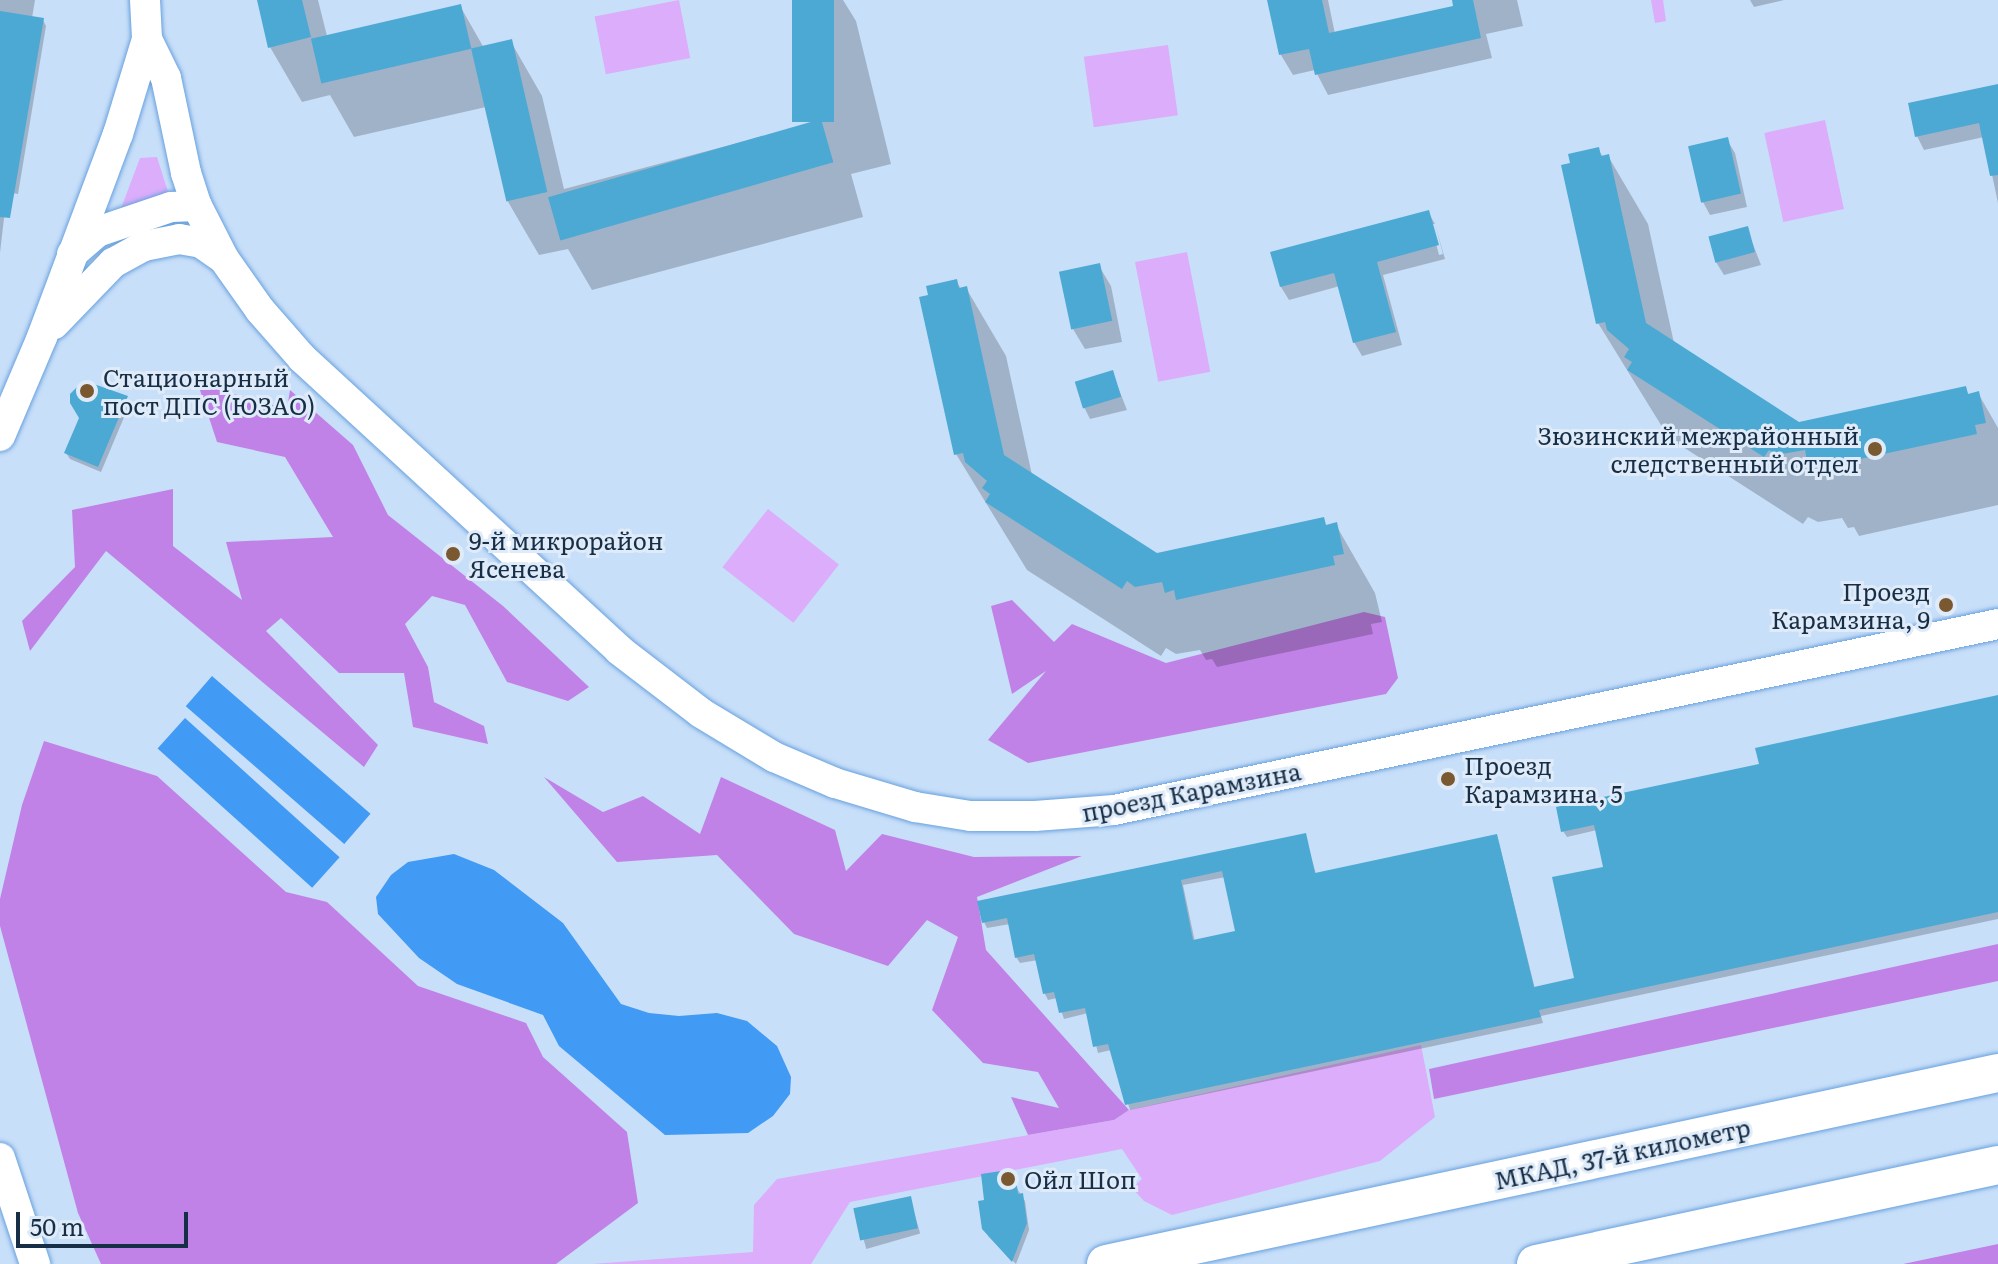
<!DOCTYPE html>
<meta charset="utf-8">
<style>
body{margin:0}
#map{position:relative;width:1998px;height:1264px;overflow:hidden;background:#c8dff9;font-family:Literata,serif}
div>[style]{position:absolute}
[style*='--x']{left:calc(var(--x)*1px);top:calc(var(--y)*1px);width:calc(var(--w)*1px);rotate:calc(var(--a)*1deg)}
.green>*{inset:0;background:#dcadfb;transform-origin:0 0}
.forest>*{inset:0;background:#c182e8}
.water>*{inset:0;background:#419af4;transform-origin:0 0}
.shadow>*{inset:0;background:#0003;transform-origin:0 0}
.building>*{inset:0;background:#4ca9d4;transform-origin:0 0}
.roads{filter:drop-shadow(0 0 2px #68a1de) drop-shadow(0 0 2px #68a1de)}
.secondary>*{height:30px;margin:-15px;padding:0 15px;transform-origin:15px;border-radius:15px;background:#fff}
.highway>*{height:38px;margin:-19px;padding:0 19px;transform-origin:19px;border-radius:19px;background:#fff}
.dots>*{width:22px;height:22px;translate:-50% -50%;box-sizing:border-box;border:4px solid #dfebf8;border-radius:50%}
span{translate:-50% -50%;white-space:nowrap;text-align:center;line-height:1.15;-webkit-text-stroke:6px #dfebf8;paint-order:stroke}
.poi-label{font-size:24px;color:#172e47}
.left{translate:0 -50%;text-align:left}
.right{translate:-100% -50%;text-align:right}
.street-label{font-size:24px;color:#172e47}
.scale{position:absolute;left:16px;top:1212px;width:172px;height:36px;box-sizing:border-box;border:4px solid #172e47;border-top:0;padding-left:10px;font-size:24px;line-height:28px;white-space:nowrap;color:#172e47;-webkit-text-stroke:6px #dfebf8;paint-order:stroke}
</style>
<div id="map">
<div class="green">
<div style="left:679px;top:0;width:59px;height:86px;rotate:79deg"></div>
<div style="clip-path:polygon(1651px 0,1663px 0,1666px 21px,1655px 23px)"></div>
<div style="left:1168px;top:45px;width:71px;height:85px;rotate:82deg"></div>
<div style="left:1825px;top:120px;width:91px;height:62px;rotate:78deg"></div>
<div style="clip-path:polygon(157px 157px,169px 195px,117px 219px,140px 158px)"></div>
<div style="left:1187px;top:252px;width:122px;height:53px;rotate:79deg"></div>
<div style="left:768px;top:509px;width:90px;height:74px;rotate:38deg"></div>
<div style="clip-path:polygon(1421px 1045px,1435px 1117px,1380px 1161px,1172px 1215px,1144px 1201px,1132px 1188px,1142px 1179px,1122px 1149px,850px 1202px,811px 1264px,592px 1264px,753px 1252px,754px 1205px,777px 1179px,1114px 1120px,1129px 1110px)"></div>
</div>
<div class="forest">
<div style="clip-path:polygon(198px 384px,287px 409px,290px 390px,353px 445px,388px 515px,503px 606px,589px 687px,568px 701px,507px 682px,465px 605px,432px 596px,405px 624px,428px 667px,434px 702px,484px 726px,488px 744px,413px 727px,404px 673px,339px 673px,281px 618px,266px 631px,378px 745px,364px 767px,106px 551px,30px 651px,22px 621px,75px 567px,72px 510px,173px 489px,173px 546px,242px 600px,226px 542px,333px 537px,285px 457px,217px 442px)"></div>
<div style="clip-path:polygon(1012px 600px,1054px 642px,1072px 624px,1166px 663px,1364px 612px,1385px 617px,1398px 678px,1386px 694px,1028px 763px,988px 740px,1046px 671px,1012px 694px,991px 606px)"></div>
<div style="clip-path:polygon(44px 741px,157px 776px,286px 892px,327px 902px,418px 986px,526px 1023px,543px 1057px,627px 1132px,638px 1203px,556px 1264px,101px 1264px,78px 1213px,0 926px,0 899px,22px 805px)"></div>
<div style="clip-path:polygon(544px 777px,603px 812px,643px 796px,700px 834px,721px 777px,835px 830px,846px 871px,882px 834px,974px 857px,1082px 856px,977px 897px,986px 950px,1129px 1110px,1114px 1120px,1028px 1135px,1011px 1097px,1059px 1108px,1038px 1072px,983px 1063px,932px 1010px,958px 937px,927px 920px,888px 966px,794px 934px,717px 855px,617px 862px)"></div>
<div style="clip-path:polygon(1998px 944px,1998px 981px,1434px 1099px,1429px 1069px)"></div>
<div style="clip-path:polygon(1998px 1244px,1998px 1264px,1903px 1264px)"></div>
</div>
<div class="water">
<div style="left:212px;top:676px;width:210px;height:40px;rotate:41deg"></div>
<div style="left:185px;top:718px;width:208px;height:41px;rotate:42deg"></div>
<div style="clip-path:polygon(454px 854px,494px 870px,563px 923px,621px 1004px,649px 1013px,679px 1016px,717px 1013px,747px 1021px,777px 1046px,791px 1077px,790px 1094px,773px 1116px,748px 1133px,665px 1135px,559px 1046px,543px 1015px,457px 984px,419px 958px,378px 914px,376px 897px,391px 875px,408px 862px)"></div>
</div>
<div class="shadow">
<div style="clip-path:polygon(0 0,35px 0,32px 18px,43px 20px,46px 26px,18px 194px,7px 192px,0 253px)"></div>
<div style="clip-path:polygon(259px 0,318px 0,327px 36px,460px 6px,484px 48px,511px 42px,542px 96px,564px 189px,824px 120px,794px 0,843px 0,856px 21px,891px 164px,851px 174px,863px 217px,592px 290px,568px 249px,539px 255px,507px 200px,486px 107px,354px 137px,330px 95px,302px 102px,270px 47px)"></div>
<div style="clip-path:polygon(1269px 0,1328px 0,1335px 34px,1456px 8px,1454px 0,1517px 0,1523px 26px,1486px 34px,1492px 58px,1328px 95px,1315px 70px,1293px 75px,1281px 55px)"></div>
<div style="clip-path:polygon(1750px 0,1784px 0,1754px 7px)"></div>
<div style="clip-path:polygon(1998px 86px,1998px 203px,1984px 137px,1924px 150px,1917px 136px)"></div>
<div style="clip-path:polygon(1727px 140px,1735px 153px,1747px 207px,1710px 215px,1703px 202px)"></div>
<div style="clip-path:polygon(1598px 149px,1603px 157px,1608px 156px,1648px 224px,1674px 343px,1799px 424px,1965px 388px,1969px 395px,1978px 393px,1998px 428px,1998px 505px,1859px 536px,1854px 527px,1848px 528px,1842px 518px,1818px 522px,1808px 517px,1803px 524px,1669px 438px,1598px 323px)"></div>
<div style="clip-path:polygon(1428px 212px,1435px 224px,1431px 224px,1439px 255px,1443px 254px,1435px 224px,1445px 259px,1383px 275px,1402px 345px,1362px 356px,1354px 342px,1340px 286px,1289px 300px,1281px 287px,1272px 253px)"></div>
<div style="clip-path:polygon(1747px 229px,1761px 265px,1724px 275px,1716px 262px)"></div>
<div style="clip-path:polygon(1099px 266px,1111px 286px,1122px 342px,1085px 349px,1073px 329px)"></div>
<div style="clip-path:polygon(956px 281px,961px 289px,966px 288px,1006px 356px,1032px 475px,1157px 555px,1323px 520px,1327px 527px,1336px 525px,1375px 593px,1382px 622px,1371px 624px,1373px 634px,1217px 667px,1212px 659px,1206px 660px,1200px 650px,1176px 654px,1166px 648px,1161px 656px,1027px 570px,956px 454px)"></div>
<div style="clip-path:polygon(1112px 372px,1127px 410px,1090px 419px,1083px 405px)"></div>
<div style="clip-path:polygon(126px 398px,130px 403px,101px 472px,70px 459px,66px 453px,81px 418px)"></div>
<div style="clip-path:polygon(evenodd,1998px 697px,1998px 919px,1541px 1016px,1543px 1023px,1130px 1110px,1111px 1050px,1098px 1053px,1088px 1013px,1064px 1019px,1057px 998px,1048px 1000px,1045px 994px,1038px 960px,1020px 963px,1016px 957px,1010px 924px,987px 928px,984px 922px,1305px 835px,1316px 874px,1499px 843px,1535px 989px,1576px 980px,1605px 868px,1597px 830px,1567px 837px,1563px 831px,1761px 766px,1998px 697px,1226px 877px,1238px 932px,1195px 942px,1183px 885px,1226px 877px)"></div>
<div style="clip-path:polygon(1007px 1173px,1025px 1201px,1029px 1230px,1016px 1264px,988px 1236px,987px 1202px)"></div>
<div style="left:910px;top:1198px;width:37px;height:56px;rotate:74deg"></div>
</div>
<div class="building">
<div style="clip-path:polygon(257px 0,302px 0,311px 37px,268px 48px)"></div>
<div style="left:792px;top:0;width:42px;height:122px"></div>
<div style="clip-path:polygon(1267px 0,1322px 0,1329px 33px,1453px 6px,1452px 0,1473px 0,1481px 38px,1315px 75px,1309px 49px,1279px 55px)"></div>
<div style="left:461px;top:4px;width:46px;height:154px;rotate:77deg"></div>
<div style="clip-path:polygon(0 11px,44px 18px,10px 218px,0 217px)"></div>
<div style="left:512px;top:39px;width:157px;height:42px;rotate:77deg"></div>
<div style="clip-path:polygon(1998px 84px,1998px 175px,1990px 176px,1979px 123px,1915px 137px,1908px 103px)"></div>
<div style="left:821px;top:119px;width:45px;height:284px;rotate:74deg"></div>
<div style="left:1728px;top:137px;width:58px;height:41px;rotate:77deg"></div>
<div style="clip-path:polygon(1599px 147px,1601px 156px,1609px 154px,1646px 323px,1799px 422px,1966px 386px,1968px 394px,1979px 391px,1986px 423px,1975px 425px,1977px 434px,1818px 468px,1816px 459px,1807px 461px,1805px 450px,1777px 455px,1769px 450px,1764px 457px,1627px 370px,1632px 362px,1624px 357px,1629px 349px,1607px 330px,1605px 322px,1596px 324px,1561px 165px,1570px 163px,1568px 154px)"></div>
<div style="clip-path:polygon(1429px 210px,1439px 245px,1377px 262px,1396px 332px,1353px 343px,1334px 273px,1280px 287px,1270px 252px)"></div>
<div style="left:1748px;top:226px;width:27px;height:41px;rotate:75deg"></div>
<div style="left:1100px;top:263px;width:59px;height:42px;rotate:78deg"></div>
<div style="clip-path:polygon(957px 279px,959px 288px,967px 286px,1004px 455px,1157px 553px,1324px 517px,1326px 525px,1337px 522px,1344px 554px,1333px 556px,1335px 565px,1176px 600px,1174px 590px,1165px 593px,1162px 582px,1135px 587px,1127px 581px,1122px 589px,985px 502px,990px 494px,982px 488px,987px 481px,965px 462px,963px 453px,954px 455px,919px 297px,928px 295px,926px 286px)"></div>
<div style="left:1113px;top:370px;width:28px;height:40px;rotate:73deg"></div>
<div style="clip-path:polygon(91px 383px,128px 396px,98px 467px,64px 453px,79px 418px,70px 403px,70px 394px,78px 386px)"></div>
<div style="clip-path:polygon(evenodd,1998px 695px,1998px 912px,1539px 1010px,1541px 1017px,1125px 1105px,1108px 1044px,1093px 1047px,1085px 1008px,1059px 1013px,1054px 992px,1043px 994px,1034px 954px,1015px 958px,1007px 918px,982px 923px,977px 901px,1306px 833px,1315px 873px,1497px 834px,1534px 987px,1574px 978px,1552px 877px,1603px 867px,1594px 825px,1561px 832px,1556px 807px,1759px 764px,1755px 748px,1998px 695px,1222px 871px,1235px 931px,1193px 940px,1181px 880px,1222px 871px)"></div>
<div style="clip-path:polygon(1008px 1170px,1009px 1179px,1016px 1178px,1018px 1194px,1023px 1193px,1027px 1223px,1012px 1262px,982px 1229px,978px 1201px,984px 1200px,981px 1174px)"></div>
<div style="left:911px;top:1196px;width:33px;height:59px;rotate:78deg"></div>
</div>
<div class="roads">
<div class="secondary">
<div style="--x:145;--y:0;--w:39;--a:87"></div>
<div style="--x:147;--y:39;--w:43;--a:64"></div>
<div style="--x:166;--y:78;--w:97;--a:78.1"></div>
<div style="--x:186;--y:173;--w:35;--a:72"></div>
<div style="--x:197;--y:206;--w:59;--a:63"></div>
<div style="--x:224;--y:259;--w:62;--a:54.8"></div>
<div style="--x:260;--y:310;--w:64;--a:48.8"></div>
<div style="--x:302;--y:358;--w:431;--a:42.6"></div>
<div style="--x:619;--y:650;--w:103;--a:37.5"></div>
<div style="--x:701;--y:713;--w:85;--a:31.1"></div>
<div style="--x:774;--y:757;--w:66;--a:23.1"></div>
<div style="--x:835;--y:783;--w:84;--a:16.7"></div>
<div style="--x:915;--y:807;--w:56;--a:9.3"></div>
<div style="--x:970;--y:816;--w:65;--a:0"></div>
<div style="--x:1035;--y:816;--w:79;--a:-4.3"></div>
<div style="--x:1114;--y:810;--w:903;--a:-11.88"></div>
<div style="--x:72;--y:254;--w:33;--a:-41"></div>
<div style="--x:97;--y:232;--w:78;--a:-18.7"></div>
<div style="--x:171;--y:207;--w:26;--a:-2"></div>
<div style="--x:54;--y:324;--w:85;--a:-46"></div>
<div style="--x:113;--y:263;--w:35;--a:-29"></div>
<div style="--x:144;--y:246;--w:36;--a:-11"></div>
<div style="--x:179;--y:239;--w:22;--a:10"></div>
<div style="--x:201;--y:243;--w:28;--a:35"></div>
<div style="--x:0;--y:436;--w:108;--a:-67"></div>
<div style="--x:42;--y:337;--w:217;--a:-69.5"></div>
<div style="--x:118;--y:134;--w:99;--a:-73"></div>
<div style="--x:0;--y:1158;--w:112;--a:71.7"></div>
</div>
<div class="highway">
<div style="--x:1106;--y:1264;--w:912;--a:-12.09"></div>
<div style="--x:1536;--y:1264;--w:472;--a:-12.1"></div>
</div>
</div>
<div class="dots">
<div style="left:87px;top:391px;background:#7a5930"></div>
<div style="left:1875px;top:449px;background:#7a5930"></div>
<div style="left:453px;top:554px;background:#7a5930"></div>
<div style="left:1946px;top:605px;background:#7a5930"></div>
<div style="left:1448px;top:779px;background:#7a5930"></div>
<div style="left:1008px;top:1179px;background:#7a5930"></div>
</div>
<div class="poi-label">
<span class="left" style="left:103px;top:391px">Стационарный<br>пост ДПС (ЮЗАО)</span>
<span class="right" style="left:1859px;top:449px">Зюзинский межрайонный<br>следственный отдел</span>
<span class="left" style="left:469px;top:554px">9-й микрорайон<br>Ясенева</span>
<span class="right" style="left:1930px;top:605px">Проезд<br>Карамзина, 9</span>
<span class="left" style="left:1464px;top:779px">Проезд<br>Карамзина, 5</span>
<span class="left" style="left:1024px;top:1179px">Ойл Шоп</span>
</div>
<div class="street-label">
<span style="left:1191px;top:791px;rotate:-11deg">проезд Карамзина</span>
<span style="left:1622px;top:1153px;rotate:-12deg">МКАД, 37-й километр</span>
</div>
<div class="scale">50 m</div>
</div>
